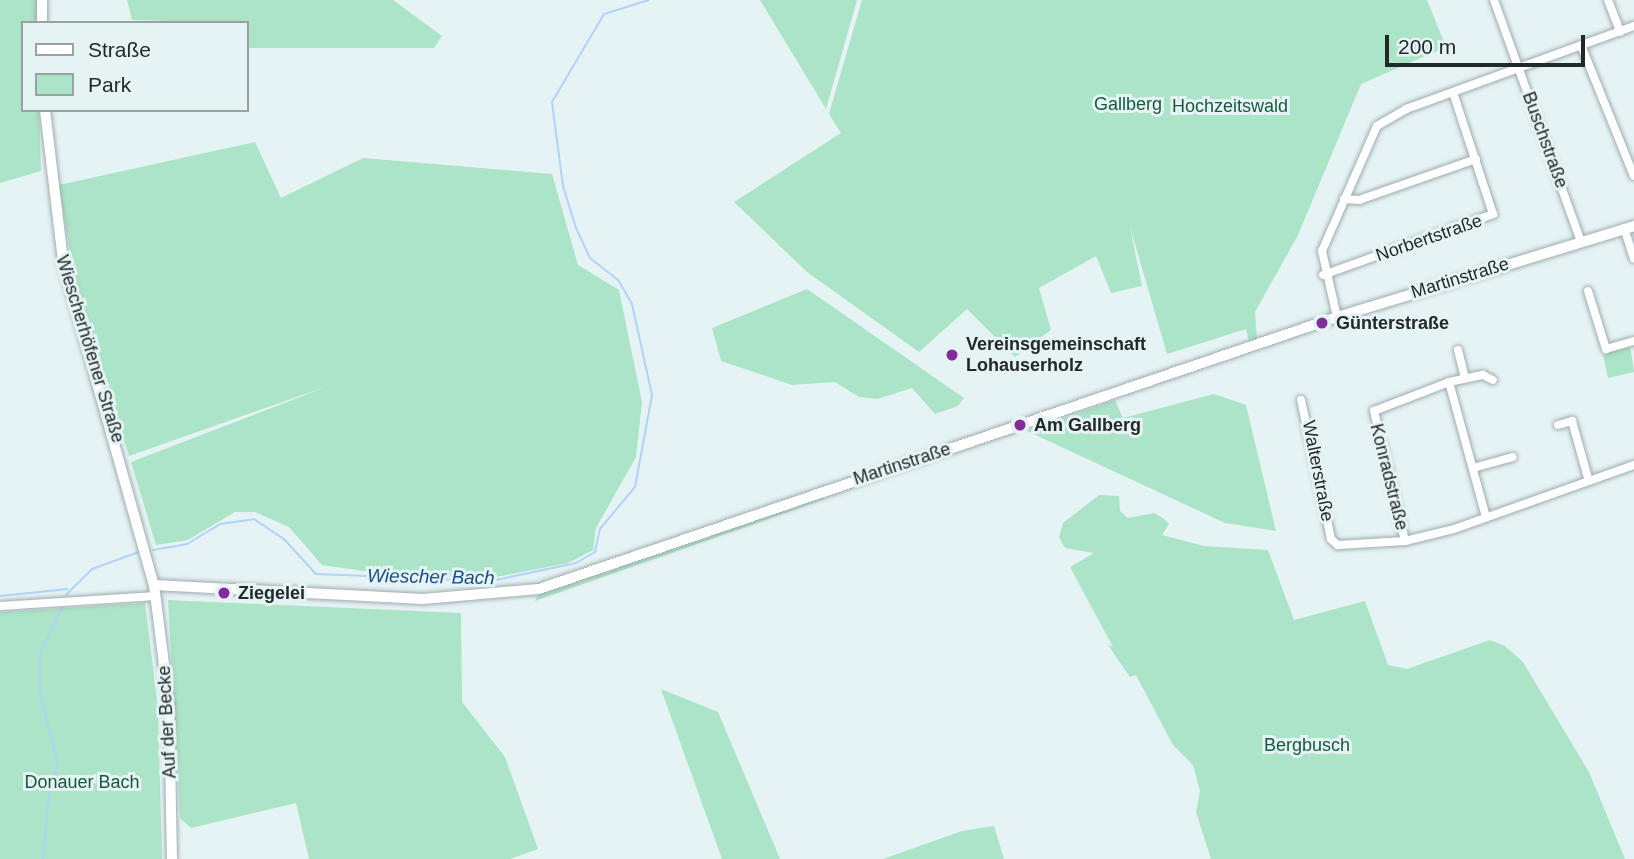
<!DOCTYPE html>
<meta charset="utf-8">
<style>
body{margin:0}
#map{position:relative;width:1634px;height:859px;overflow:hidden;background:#e6f3f5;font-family:Helvetica,sans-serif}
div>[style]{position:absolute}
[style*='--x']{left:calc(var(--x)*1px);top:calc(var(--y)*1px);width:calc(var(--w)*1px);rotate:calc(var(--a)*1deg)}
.green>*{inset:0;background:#abe4c6}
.stream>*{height:2px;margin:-1px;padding:0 1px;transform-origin:1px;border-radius:1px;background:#b2d3f9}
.roads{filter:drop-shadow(0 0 2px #9facae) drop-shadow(0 0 2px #9facae)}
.minor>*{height:8px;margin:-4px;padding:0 4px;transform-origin:4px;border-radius:4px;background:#fff}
.tertiary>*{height:10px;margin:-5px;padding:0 5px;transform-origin:5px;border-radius:5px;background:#fff}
.dots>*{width:19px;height:19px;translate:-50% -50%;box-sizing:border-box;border:4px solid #e6f3f5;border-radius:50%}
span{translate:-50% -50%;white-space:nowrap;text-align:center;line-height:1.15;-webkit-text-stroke:6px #e6f3f5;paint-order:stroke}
.park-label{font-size:18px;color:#165a3e}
.street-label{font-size:18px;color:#232829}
.poi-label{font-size:18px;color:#232829;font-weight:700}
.left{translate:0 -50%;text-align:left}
.water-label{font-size:19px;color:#185188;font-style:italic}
.legend{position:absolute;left:21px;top:21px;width:228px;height:91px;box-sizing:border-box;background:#e6f3f5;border:2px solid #98a2a3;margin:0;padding:9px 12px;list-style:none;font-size:21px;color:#232829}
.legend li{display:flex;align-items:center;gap:14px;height:35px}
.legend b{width:35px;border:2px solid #98a2a3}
.scale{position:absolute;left:1385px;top:35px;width:200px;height:32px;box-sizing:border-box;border:4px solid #232829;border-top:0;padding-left:9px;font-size:21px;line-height:24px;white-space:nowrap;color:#232829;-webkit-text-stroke:5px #e6f3f5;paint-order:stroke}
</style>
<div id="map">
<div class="green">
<div style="clip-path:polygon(0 0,38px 0,37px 23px,23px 23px,23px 110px,39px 110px,41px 171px,0 183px)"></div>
<div style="clip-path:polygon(127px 0,393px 0,442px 36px,434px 48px,247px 48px,247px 23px,132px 20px)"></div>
<div style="clip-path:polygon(760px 0,857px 0,826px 109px)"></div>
<div style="clip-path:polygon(862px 0,1427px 0,1446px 47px,1361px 84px,1298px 235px,1255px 312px,1257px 339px,1249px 341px,1246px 329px,1167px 354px,1130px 227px,1142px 286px,1111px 293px,1096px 256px,1039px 288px,1051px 330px,1015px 357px,967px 309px,919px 352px,807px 272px,734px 202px,841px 133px,829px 114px)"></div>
<div style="clip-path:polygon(255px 142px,281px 198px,363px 158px,552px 174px,578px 265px,619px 290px,642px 402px,636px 457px,596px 528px,593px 550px,568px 563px,491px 578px,391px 575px,322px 565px,289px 527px,255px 512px,235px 512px,188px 540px,156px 545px,131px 462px,331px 385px,129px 456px,74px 275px,59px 185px)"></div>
<div style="clip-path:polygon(807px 289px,964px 398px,958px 406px,935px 414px,912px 388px,877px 399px,859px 397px,835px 382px,792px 385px,721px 361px,712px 328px)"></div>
<div style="clip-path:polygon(1630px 345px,1634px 372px,1608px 378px,1603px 355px)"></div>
<div style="clip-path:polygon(1214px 394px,1246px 405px,1276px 531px,1225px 523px,1027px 431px,1115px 400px,1123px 418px)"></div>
<div style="clip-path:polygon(1099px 495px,1119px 496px,1120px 511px,1128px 518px,1154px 513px,1164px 519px,1169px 524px,1162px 535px,1204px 546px,1268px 550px,1294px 620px,1365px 601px,1388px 665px,1407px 669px,1490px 640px,1505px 646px,1523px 662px,1589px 772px,1625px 859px,1211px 859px,1196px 812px,1200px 791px,1193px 765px,1173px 745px,1136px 675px,1130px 677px,1108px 645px,1113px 647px,1070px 567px,1094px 553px,1065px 548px,1059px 537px,1063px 523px)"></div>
<div style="clip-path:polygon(821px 496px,825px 499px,535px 601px,539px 592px)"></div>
<div style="clip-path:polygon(168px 600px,461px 613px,462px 702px,505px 757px,538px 849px,510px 859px,309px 859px,296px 803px,191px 828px,180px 818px)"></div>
<div style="clip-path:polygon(145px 603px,158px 709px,162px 859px,0 859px,0 612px)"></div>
<div style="clip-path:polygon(661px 689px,718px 712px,780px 859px,722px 859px)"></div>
<div style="clip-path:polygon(994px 826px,1004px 859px,883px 859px,962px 831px)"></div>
</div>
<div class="stream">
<div style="--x:153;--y:550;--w:35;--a:-10"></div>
<div style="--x:187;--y:544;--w:39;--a:-31"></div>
<div style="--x:220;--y:524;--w:34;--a:-8"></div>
<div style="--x:254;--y:519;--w:36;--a:34"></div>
<div style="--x:284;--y:539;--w:47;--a:47.6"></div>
<div style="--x:316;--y:574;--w:175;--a:2.3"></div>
<div style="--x:491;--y:581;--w:87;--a:-12"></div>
<div style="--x:576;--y:563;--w:22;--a:-30"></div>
<div style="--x:595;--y:552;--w:24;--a:-78"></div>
<div style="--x:600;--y:529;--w:55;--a:-50.2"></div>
<div style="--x:635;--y:487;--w:94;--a:-79.5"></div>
<div style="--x:652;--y:395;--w:93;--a:-102.4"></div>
<div style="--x:632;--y:304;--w:28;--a:-120"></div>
<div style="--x:618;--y:280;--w:36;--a:-142"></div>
<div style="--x:590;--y:258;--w:33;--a:-115"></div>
<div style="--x:576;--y:228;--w:44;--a:-107.2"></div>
<div style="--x:563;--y:186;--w:85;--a:-97.5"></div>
<div style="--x:552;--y:102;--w:102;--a:-59.4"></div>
<div style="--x:604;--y:14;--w:47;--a:-17.3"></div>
<div style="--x:66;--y:595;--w:37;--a:-45"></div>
<div style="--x:92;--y:569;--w:50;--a:-19.9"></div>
<div style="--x:0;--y:596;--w:68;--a:-5.9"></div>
<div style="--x:43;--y:859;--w:66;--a:-84.8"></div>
<div style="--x:49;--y:793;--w:29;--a:-72"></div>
<div style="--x:58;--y:765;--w:74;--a:-104"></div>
<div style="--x:40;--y:693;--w:39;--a:-90"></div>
<div style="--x:40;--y:654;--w:54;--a:-64.9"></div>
</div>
<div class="roads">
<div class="minor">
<div style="--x:1494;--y:0;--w:257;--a:70.2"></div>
<div style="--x:1608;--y:0;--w:34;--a:69"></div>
<div style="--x:1581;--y:45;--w:141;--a:68"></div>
<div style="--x:1344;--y:199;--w:15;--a:4"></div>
<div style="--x:1359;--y:200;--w:124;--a:-19.3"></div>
<div style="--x:1624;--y:228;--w:32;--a:72"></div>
<div style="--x:1323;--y:275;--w:181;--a:-19.7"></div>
<div style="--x:1493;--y:214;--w:128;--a:-108.2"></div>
<div style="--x:1588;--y:291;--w:61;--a:72.8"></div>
<div style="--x:1606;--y:349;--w:29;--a:-16"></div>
<div style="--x:1337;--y:317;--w:68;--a:-102.8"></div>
<div style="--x:1322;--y:251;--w:137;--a:-66.3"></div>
<div style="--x:1377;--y:126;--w:34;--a:-30"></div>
<div style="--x:1406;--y:109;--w:243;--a:-20"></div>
<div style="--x:1458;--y:350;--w:29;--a:76"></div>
<div style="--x:1449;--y:382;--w:35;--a:-12"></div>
<div style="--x:1483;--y:375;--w:11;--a:27"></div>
<div style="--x:1301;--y:400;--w:142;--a:77.8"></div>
<div style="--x:1331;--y:539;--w:9;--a:41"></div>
<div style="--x:1338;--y:545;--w:67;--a:-3.4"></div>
<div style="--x:1405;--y:541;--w:50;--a:-13.8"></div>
<div style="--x:1454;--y:529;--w:191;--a:-19.6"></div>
<div style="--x:1558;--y:425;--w:15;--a:-16"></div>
<div style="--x:1572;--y:421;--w:59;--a:74.3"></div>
<div style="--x:1473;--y:468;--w:41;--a:-15.4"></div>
<div style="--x:1405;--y:541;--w:134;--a:-103.4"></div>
<div style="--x:1374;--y:411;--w:80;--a:-21.1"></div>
<div style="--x:1449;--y:382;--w:140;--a:74.7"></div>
<div style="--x:0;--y:606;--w:156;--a:-3.7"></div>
</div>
<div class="tertiary">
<div style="--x:42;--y:0;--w:23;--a:90"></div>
<div style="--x:45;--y:110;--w:153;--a:83.2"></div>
<div style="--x:63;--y:262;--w:336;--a:74.3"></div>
<div style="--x:154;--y:585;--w:120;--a:82.8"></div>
<div style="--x:169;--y:704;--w:155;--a:88.9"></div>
<div style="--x:154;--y:585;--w:269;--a:3"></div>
<div style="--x:423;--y:599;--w:116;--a:-4.9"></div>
<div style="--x:539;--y:589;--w:843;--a:-18.82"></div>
<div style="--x:1337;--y:317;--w:311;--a:-17"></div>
</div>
</div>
<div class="dots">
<div style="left:1322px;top:323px;background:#832b99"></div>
<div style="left:952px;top:355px;background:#832b99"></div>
<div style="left:1020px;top:425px;background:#832b99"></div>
<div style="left:224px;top:593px;background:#832b99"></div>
</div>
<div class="park-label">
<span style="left:1128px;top:104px">Gallberg</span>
<span style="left:1230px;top:106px">Hochzeitswald</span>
<span style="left:1307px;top:745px">Bergbusch</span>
<span style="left:82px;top:782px">Donauer Bach</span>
</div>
<div class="street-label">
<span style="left:1545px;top:140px;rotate:70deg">Buschstraße</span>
<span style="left:1429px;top:238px;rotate:-19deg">Norbertstraße</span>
<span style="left:1460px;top:278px;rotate:-17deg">Martinstraße</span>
<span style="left:90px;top:349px;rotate:73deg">Wiescherhöfener Straße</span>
<span style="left:902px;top:464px;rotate:-18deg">Martinstraße</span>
<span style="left:1318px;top:471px;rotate:79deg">Walterstraße</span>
<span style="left:1389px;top:477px;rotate:76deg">Konradstraße</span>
<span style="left:167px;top:722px;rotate:-93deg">Auf der Becke</span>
</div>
<div class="poi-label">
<span class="left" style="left:1336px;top:323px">Günterstraße</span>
<span class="left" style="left:966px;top:355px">Vereinsgemeinschaft<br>Lohauserholz</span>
<span class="left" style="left:1034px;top:425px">Am Gallberg</span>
<span class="left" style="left:238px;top:593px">Ziegelei</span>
</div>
<div class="water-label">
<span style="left:431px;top:577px;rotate:1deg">Wiescher Bach</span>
</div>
<ul class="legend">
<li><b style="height:9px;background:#fff"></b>Straße</li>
<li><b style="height:19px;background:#abe4c6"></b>Park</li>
</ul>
<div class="scale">200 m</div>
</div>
